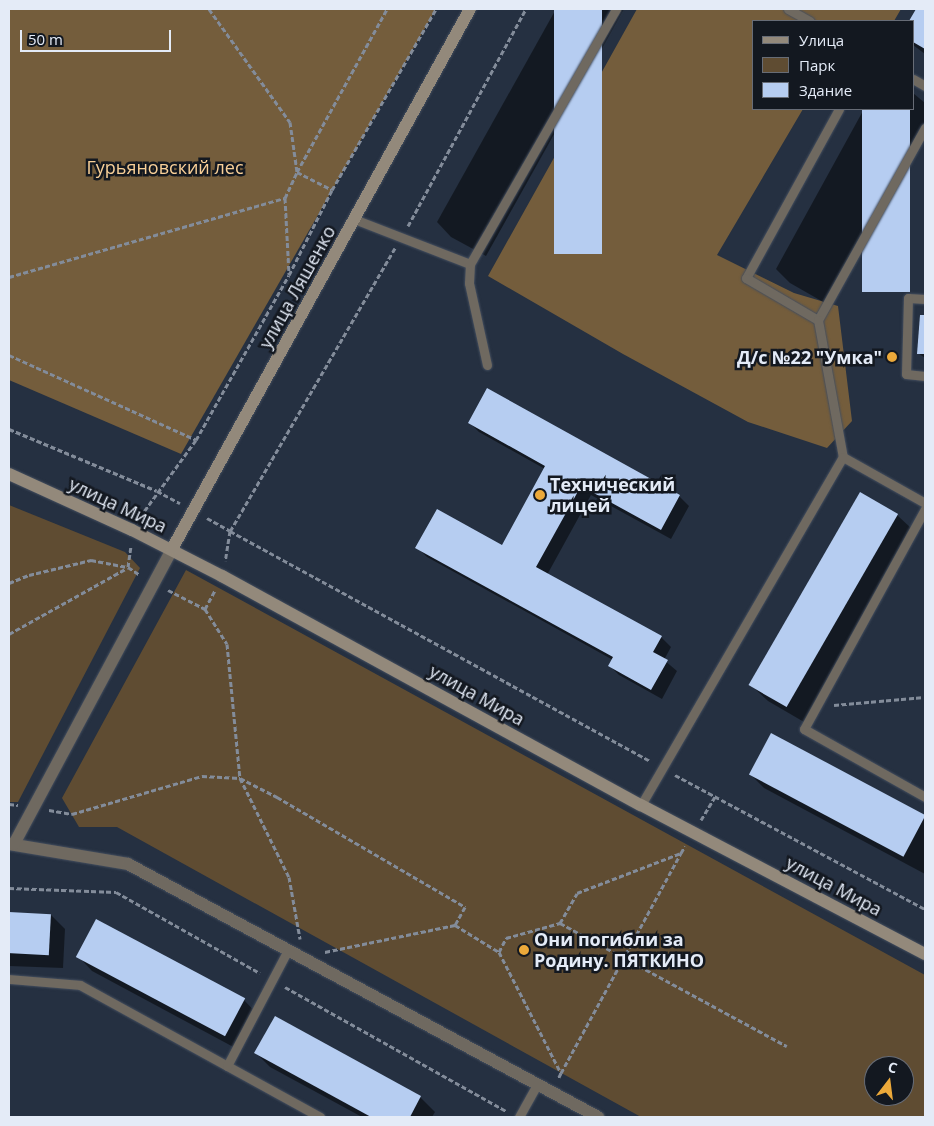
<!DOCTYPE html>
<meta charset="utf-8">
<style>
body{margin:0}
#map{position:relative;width:934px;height:1126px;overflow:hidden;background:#253041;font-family:"Open Sans",sans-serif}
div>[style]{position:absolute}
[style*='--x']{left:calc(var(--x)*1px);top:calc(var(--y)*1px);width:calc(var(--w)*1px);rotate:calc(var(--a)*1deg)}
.green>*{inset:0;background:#5f4c32}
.forest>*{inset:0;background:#745d3c}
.shadow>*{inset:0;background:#0007}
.building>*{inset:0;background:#b6cdf1;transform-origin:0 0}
.path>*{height:3px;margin-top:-1.5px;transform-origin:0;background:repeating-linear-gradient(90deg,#838c9a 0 5px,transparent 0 7.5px)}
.roads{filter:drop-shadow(0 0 1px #444e5e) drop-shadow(0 0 1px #444e5e)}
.service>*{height:9px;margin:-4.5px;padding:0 4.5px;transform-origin:4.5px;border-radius:4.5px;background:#6f6960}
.tertiary>*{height:12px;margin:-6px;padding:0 6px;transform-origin:6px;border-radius:6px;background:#6f6960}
.secondary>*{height:12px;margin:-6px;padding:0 6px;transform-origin:6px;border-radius:6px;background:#93897b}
.dots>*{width:14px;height:14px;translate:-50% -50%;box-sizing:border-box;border:2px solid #131820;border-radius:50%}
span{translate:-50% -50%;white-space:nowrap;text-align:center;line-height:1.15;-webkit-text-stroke:5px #131820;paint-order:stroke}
.park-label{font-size:18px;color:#f9d098}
.street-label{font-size:18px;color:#e4ebf7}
.poi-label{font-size:18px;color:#e4ebf7;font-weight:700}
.right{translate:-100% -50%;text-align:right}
.left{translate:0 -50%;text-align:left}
.frame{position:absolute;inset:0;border:10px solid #e4ebf7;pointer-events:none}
.legend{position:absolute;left:752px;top:20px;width:162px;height:90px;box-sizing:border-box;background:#131820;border:1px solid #676c76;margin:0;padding:6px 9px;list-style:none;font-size:15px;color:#e4ebf7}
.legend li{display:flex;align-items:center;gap:10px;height:25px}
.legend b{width:25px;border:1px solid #676c76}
.north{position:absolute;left:864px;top:1056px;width:50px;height:50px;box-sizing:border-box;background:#131820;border:1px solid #676c76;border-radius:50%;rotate:15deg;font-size:14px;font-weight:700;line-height:20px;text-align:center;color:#e4ebf7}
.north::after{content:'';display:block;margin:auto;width:18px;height:22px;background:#eca93a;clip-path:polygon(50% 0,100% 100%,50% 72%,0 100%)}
.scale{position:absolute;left:20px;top:30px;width:151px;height:22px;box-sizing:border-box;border:2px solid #e4ebf7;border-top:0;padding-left:6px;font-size:15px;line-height:18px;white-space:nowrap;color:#e4ebf7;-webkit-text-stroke:4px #131820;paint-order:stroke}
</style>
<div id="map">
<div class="green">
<div style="clip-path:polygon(9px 505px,125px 552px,140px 568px,18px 802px,9px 802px)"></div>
<div style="clip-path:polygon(evenodd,186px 570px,925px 975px,925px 1117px,641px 1117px,117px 827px,79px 827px,62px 798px,186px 570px,874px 1066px,904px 1066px,904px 1096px,874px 1096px,874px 1066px)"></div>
</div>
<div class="forest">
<div style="clip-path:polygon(9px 9px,436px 9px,181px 454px,9px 380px)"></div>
<div style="clip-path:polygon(637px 9px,901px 9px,894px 21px,753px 21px,753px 109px,803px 109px,717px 255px,794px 293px,838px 306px,852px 421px,827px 448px,748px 422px,623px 354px,488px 276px)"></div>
</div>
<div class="shadow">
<div style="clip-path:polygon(556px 9px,624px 9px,486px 256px,451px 237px,437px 222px)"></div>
<div style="clip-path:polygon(917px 9px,925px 9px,925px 54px,913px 45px,913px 21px,910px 21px)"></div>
<div style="clip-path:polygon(913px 93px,925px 103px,925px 121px,825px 303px,790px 283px,776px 269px,864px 109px,913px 109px)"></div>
<div style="clip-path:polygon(921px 316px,925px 317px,925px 358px,918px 353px)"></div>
<div style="clip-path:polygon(469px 422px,679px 496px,689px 506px,671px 539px,591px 495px,547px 575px,661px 637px,671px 647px,664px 660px,677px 671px,662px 699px,619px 675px,609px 665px,613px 660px,427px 557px,417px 547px,502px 547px,545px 469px,479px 432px)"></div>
<div style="clip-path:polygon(897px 515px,912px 529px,804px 722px,768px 701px,753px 687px)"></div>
<div style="clip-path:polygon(771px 735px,925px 818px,925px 874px,764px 788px,750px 774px)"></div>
<div style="clip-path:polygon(9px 913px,51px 915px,65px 929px,63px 968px,9px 966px)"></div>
<div style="clip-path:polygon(78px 956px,244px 1000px,258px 1015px,239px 1050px,92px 971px)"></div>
<div style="clip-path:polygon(275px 1018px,420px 1097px,435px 1112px,432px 1117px,362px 1117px,270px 1067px,256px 1053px)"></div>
</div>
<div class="building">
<div style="left:554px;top:9px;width:48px;height:245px"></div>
<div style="clip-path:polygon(916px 9px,925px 9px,925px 49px,913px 42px,913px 21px,909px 21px)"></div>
<div style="left:862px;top:109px;width:48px;height:183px"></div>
<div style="clip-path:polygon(920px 315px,925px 315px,925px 354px,917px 354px)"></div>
<div style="clip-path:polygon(487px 388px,680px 495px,661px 530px,581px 486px,536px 567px,662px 636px,653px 652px,668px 660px,651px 690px,608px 666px,613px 657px,415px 548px,437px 509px,502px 545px,545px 466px,468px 423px)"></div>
<div style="left:860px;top:492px;width:44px;height:223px;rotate:30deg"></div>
<div style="left:771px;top:733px;width:175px;height:47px;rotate:28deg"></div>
<div style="left:9px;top:912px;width:42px;height:41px;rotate:3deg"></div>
<div style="left:96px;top:919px;width:169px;height:43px;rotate:28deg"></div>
<div style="clip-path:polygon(275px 1016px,421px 1096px,410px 1117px,371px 1117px,254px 1053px)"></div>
</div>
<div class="path">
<div style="--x:209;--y:9;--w:139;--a:54.4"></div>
<div style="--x:290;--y:122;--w:50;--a:82"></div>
<div style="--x:297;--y:172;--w:39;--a:27"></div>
<div style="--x:285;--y:198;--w:76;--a:87"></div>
<div style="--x:408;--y:226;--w:247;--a:-61.5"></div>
<div style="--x:395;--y:248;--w:328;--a:120.2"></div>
<div style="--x:230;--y:531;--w:479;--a:28.7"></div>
<div style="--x:9;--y:277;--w:287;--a:-16"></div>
<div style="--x:285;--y:198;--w:29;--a:-65"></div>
<div style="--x:297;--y:172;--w:186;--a:-61.1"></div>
<div style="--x:9;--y:355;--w:205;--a:24.4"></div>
<div style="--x:196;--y:440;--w:189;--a:-60.6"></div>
<div style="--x:289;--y:275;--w:95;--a:-63.2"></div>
<div style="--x:332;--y:190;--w:209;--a:-60.1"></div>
<div style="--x:9;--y:429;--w:160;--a:22.7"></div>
<div style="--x:157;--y:491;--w:26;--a:28"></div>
<div style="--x:140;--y:517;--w:95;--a:-54"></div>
<div style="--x:207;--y:518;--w:26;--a:29"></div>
<div style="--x:230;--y:531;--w:30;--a:99"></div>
<div style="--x:128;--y:567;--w:21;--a:-82"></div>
<div style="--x:9;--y:583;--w:22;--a:-22"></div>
<div style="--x:29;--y:575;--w:64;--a:-13.6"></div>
<div style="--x:91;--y:560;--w:38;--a:11"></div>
<div style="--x:128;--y:567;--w:14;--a:34"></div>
<div style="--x:168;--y:590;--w:42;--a:27.2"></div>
<div style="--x:205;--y:609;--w:41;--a:57.8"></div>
<div style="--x:227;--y:644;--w:135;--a:84.5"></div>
<div style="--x:240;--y:778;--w:110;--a:63.7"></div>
<div style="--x:289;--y:877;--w:63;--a:79.9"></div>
<div style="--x:205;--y:609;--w:21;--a:-62"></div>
<div style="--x:9;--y:634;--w:135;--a:-29.2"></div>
<div style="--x:834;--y:705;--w:91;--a:-5"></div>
<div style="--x:675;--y:775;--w:284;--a:28.2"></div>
<div style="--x:9;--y:804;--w:9;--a:6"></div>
<div style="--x:49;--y:810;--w:23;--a:10"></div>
<div style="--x:72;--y:814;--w:135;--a:-16.3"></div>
<div style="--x:202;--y:776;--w:38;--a:3"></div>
<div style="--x:240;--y:778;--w:42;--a:27.2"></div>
<div style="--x:277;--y:797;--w:218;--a:30.3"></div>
<div style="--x:465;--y:907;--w:21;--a:119"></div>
<div style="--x:455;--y:925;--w:133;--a:168.3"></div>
<div style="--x:701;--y:820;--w:27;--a:-59"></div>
<div style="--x:9;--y:888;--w:107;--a:2.1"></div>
<div style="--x:116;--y:892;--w:165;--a:29.4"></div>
<div style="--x:560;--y:923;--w:258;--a:28.5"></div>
<div style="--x:455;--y:925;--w:52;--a:31.5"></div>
<div style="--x:499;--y:952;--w:136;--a:62.9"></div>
<div style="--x:561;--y:1073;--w:7;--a:117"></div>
<div style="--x:499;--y:952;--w:16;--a:-63"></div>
<div style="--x:506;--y:938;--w:56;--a:-15.5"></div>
<div style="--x:560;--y:923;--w:34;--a:-60"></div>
<div style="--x:577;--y:893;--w:111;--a:-21"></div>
<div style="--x:681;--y:853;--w:8;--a:-60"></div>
<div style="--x:285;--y:987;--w:253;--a:29.3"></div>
<div style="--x:561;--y:1073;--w:251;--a:-61.4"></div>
</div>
<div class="roads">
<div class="service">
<div style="--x:788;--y:9;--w:25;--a:29"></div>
<div style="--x:913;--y:79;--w:14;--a:30"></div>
<div style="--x:839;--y:109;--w:193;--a:118.8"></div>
<div style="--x:746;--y:278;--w:83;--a:30.3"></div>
<div style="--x:818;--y:320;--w:220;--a:-60.9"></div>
<div style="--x:354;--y:219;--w:124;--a:21.2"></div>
<div style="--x:925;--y:299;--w:17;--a:-177"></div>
<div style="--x:908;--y:298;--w:76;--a:91.5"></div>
<div style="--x:906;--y:374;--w:19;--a:6"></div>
<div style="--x:818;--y:320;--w:139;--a:79.7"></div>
<div style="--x:487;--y:365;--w:84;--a:-102.4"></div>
<div style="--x:469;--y:283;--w:19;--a:-87"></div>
<div style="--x:470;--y:264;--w:294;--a:-60.2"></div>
<div style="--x:925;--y:509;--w:251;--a:118.8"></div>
<div style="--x:804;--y:729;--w:139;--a:29.3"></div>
<div style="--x:641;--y:805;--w:402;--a:-59.9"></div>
<div style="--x:843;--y:457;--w:94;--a:29.3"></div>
<div style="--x:9;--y:979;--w:71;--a:4.8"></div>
<div style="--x:80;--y:985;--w:274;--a:28.8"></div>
<div style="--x:227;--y:1066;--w:131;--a:-62.3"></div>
<div style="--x:519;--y:1117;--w:37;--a:-61"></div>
</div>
<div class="tertiary">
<div style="--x:9;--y:844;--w:121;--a:9.5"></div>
<div style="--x:128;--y:864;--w:534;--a:28.29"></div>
<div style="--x:14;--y:844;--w:335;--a:-61.8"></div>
</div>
<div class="secondary">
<div style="--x:9;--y:474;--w:135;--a:24.5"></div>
<div style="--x:132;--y:530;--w:101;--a:27.1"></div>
<div style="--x:222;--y:576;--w:477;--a:28.7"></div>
<div style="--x:641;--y:805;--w:321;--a:27.7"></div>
<div style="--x:172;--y:549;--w:617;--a:-61.11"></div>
</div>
</div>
<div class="dots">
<div style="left:892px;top:357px;background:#eca93a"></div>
<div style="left:540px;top:495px;background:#eca93a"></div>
<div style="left:524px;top:950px;background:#eca93a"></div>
</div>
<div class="park-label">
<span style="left:165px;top:167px">Гурьяновский лес</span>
</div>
<div class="street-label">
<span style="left:297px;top:287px;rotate:-61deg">улица Ляшенко</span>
<span style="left:118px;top:505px;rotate:25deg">улица Мира</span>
<span style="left:477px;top:695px;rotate:29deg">улица Мира</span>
<span style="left:834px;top:886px;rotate:28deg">улица Мира</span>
</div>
<div class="poi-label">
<span class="right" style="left:882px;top:357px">Д/с №22 "Умка"</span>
<span class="left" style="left:550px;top:495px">Технический<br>лицей</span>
<span class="left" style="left:534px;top:950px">Они погибли за<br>Родину. ПЯТКИНО</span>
</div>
<div class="frame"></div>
<ul class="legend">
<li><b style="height:6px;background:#93897b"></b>Улица</li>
<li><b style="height:14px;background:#5f4c32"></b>Парк</li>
<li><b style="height:14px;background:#b6cdf1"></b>Здание</li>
</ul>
<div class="north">С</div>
<div class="scale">50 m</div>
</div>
